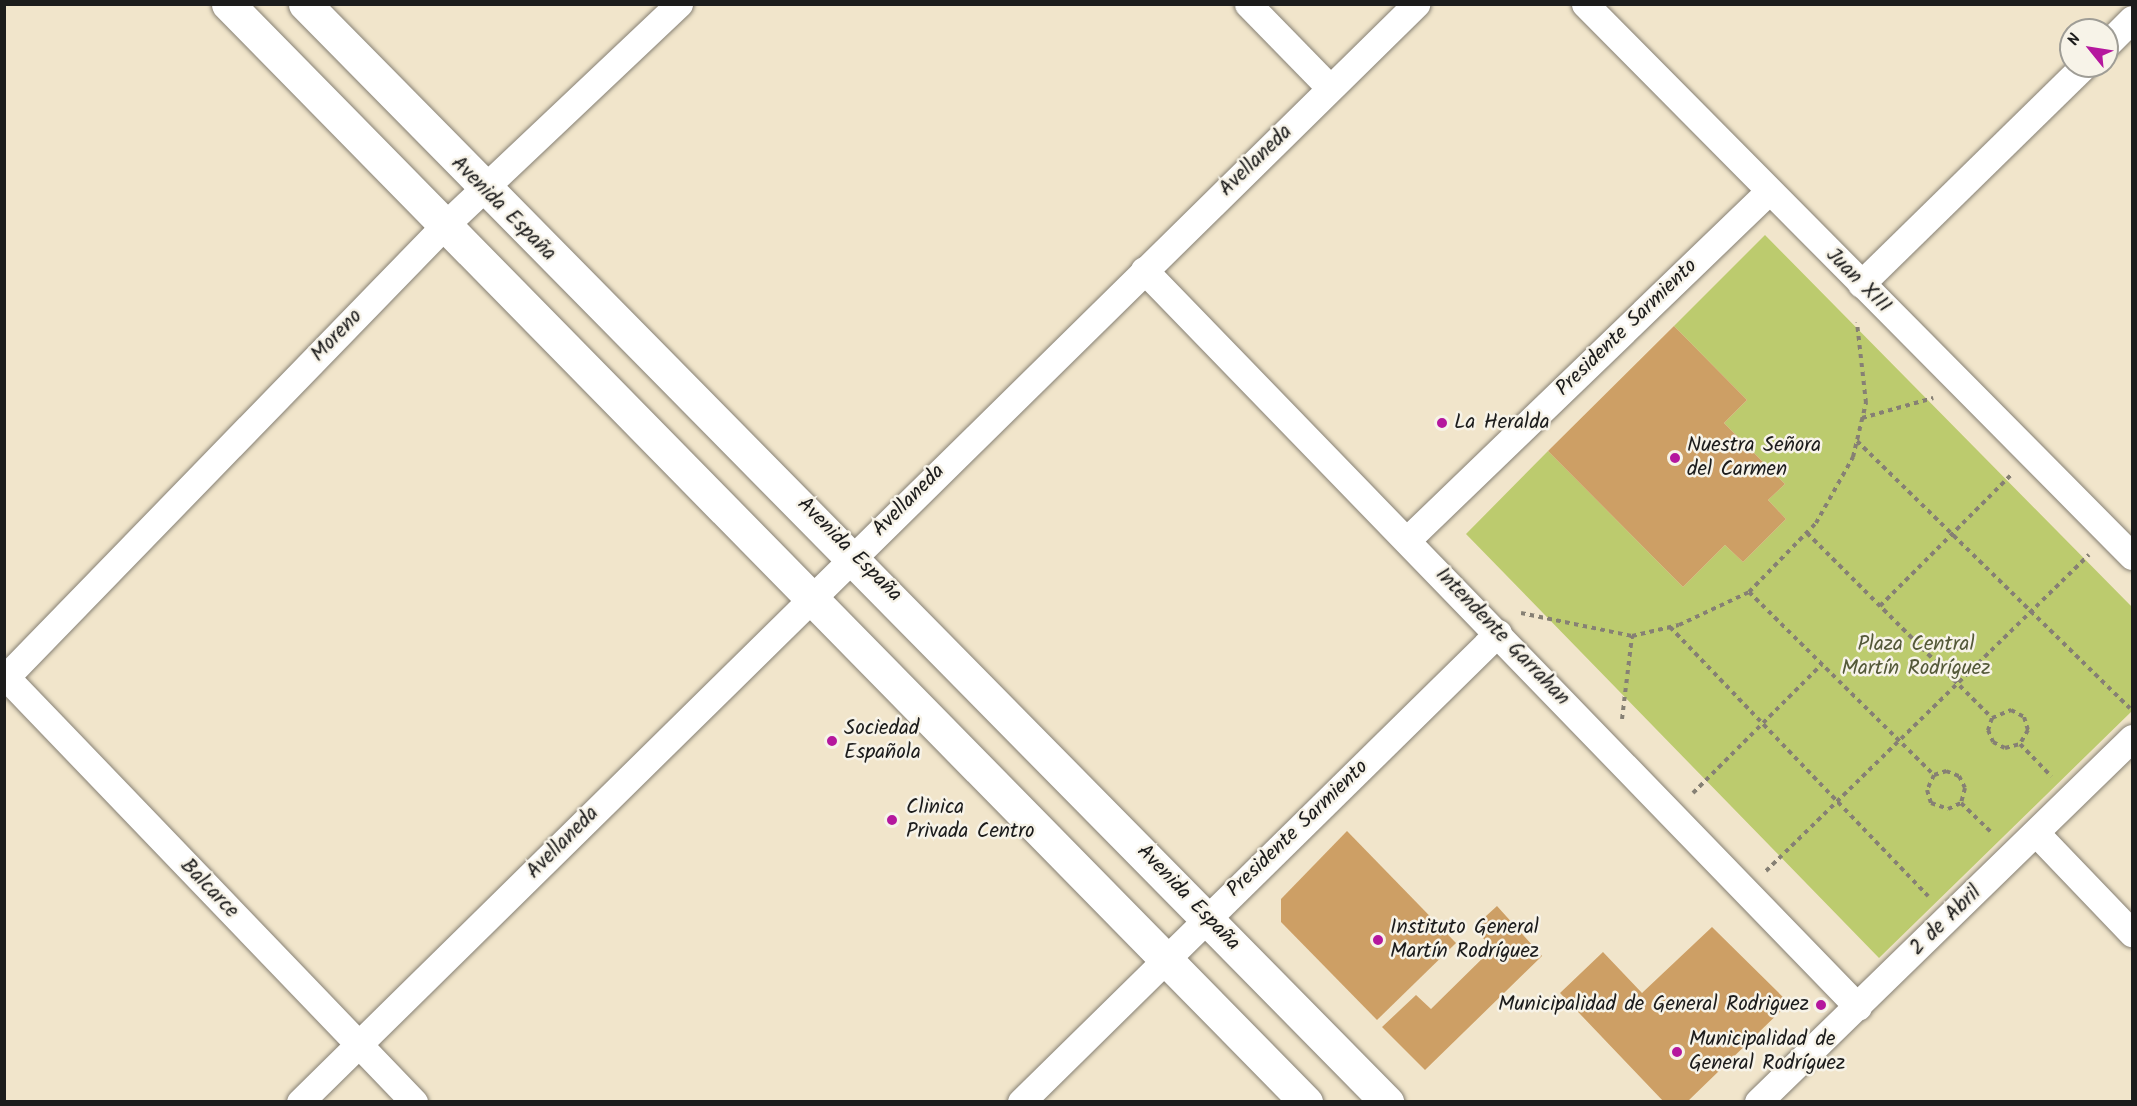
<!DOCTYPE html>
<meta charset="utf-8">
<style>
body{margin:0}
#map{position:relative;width:2137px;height:1106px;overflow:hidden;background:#f1e5cb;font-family:Kalam,sans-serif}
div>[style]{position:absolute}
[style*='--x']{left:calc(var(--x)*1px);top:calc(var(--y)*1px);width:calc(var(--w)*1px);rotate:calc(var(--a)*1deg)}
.green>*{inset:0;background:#bccb6e}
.building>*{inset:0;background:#cd9f65}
.path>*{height:4px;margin-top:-2px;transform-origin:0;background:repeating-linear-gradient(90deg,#868074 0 4.5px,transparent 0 9px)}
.roads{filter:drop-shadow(0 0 2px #868074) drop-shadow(0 0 2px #868074)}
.street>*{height:27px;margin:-13.5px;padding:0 13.5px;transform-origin:13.5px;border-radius:13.5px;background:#fff}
.secondary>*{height:33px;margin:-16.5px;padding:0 16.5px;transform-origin:16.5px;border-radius:16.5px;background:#fff}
.dots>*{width:16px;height:16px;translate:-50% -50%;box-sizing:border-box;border:3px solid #f7f3e8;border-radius:50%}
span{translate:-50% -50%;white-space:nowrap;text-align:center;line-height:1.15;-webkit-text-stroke:5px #f7f3e8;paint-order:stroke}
.street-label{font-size:21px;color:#1c1c1c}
.poi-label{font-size:21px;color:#1c1c1c}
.left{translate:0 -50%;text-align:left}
.right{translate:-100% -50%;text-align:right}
.park-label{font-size:21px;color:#545939}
.frame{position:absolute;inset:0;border:6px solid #1c1c1c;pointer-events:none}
.north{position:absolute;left:2059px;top:18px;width:60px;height:60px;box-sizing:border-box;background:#f7f3e8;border:2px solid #9f9d96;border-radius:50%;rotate:300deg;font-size:16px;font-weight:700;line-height:24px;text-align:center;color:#1c1c1c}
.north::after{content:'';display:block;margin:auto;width:21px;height:27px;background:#b5179e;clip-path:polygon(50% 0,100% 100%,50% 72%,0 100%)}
</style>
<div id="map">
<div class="green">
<div style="clip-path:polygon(1765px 235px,2132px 607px,2132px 711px,1879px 958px,1466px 534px,1548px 451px,1683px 587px,1725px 545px,1743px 562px,1786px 519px,1768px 500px,1785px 484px,1724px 423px,1747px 400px,1674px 326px)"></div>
</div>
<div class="building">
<div style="clip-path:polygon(1674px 326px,1747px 400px,1724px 423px,1785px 484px,1768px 500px,1786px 519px,1743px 562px,1725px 545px,1683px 587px,1548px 451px)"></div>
<div style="clip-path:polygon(1347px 831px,1456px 943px,1377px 1020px,1281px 922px,1281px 899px)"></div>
<div style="clip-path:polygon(1497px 906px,1542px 956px,1425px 1070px,1382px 1027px,1416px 995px,1431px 1009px,1493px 948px,1473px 928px)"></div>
<div style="clip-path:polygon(1712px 927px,1789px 1003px,1687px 1102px,1664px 1102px,1560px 993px,1603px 952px,1642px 993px)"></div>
</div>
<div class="path">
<div style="--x:1862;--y:418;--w:74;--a:-15.7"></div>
<div style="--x:1857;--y:441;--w:382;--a:44.4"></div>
<div style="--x:1807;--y:533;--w:262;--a:45"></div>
<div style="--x:1992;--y:718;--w:13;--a:108"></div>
<div style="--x:1988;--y:730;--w:13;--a:67"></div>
<div style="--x:1993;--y:742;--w:13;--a:27"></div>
<div style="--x:2005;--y:748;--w:16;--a:-15"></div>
<div style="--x:2020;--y:744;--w:45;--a:45.9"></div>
<div style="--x:1749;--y:592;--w:260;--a:44.7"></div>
<div style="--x:1934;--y:775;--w:13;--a:-18"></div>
<div style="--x:1946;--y:771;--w:14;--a:21"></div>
<div style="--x:1959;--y:776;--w:13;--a:63"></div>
<div style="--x:1965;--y:788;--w:16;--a:105"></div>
<div style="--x:1961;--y:803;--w:43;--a:44.1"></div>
<div style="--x:1880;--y:606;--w:185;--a:-45"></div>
<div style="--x:1521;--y:613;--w:113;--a:11.7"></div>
<div style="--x:1632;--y:636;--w:48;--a:-13.2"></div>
<div style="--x:1679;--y:625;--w:77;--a:-25.2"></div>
<div style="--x:1749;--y:592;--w:96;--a:-45.8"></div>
<div style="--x:1816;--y:523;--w:76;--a:-60.7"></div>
<div style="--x:1853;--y:457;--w:56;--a:-76.5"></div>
<div style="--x:1866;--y:403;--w:81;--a:-96.4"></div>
<div style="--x:1670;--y:627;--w:373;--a:46.2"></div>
<div style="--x:1992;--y:718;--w:21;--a:-23"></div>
<div style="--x:2011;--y:710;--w:15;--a:28"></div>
<div style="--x:2024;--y:717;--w:14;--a:73"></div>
<div style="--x:2028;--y:730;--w:16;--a:120"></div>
<div style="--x:1622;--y:719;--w:84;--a:-83.1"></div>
<div style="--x:1934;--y:775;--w:17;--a:115"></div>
<div style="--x:1927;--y:790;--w:14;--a:73"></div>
<div style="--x:1931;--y:803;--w:18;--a:19"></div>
<div style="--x:1948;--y:809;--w:14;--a:-25"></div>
<div style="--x:1693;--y:793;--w:182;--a:-45"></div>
<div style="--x:1766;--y:871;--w:452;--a:-44.4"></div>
</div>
<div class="roads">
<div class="street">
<div style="--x:1248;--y:4;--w:117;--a:45.7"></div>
<div style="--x:1585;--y:4;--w:777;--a:45.26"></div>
<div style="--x:2107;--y:44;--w:35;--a:-45"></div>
<div style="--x:1144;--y:270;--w:1026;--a:45.91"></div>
<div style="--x:1861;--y:284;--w:312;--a:-44.4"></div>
<div style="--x:1407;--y:540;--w:503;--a:-43.95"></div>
<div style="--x:4;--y:675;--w:592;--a:46.16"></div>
<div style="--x:4;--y:679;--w:630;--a:-45.84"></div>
<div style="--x:443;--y:227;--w:325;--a:-43.4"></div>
<div style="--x:2036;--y:833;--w:139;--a:46.2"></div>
<div style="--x:300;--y:1102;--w:1566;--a:-44.53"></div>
<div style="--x:1021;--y:1102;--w:669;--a:-44.52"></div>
<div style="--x:1758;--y:1102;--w:522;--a:-44.22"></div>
</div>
<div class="secondary">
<div style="--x:228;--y:4;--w:1539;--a:45.53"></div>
<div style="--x:305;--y:4;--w:1542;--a:45.42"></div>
</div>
</div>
<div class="dots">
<div style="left:1442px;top:423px;background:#b5179e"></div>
<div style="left:1675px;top:458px;background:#b5179e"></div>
<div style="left:832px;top:741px;background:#b5179e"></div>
<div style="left:892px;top:820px;background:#b5179e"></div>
<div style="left:1378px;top:940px;background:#b5179e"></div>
<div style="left:1821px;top:1005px;background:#b5179e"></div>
<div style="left:1677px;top:1052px;background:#b5179e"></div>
</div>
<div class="street-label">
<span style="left:1256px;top:161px;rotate:-44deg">Avellaneda</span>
<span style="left:503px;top:209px;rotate:45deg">Avenida España</span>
<span style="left:1858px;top:281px;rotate:45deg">Juan XIII</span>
<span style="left:1627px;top:328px;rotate:-44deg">Presidente Sarmiento</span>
<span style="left:337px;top:336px;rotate:-46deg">Moreno</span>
<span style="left:909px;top:501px;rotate:-45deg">Avellaneda</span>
<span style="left:849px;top:550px;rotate:45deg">Avenida España</span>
<span style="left:1502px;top:637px;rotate:46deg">Intendente Garrahan</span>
<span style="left:1298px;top:829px;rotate:-44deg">Presidente Sarmiento</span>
<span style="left:563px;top:843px;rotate:-45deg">Avellaneda</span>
<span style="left:209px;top:889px;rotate:46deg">Balcarce</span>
<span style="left:1188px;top:898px;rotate:46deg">Avenida España</span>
<span style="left:1946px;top:921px;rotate:-44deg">2 de Abril</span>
</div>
<div class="poi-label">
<span class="left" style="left:1454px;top:423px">La Heralda</span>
<span class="left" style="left:1687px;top:458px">Nuestra Señora<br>del Carmen</span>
<span class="left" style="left:844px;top:741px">Sociedad<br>Española</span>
<span class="left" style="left:906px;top:820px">Clinica<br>Privada Centro</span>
<span class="left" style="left:1390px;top:940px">Instituto General<br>Martín Rodríguez</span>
<span class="right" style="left:1809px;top:1005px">Municipalidad de General Rodriguez</span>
<span class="left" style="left:1689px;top:1052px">Municipalidad de<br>General Rodríguez</span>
</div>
<div class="park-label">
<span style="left:1916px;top:657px">Plaza Central<br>Martín Rodríguez</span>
</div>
<div class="frame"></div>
<div class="north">N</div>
</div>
